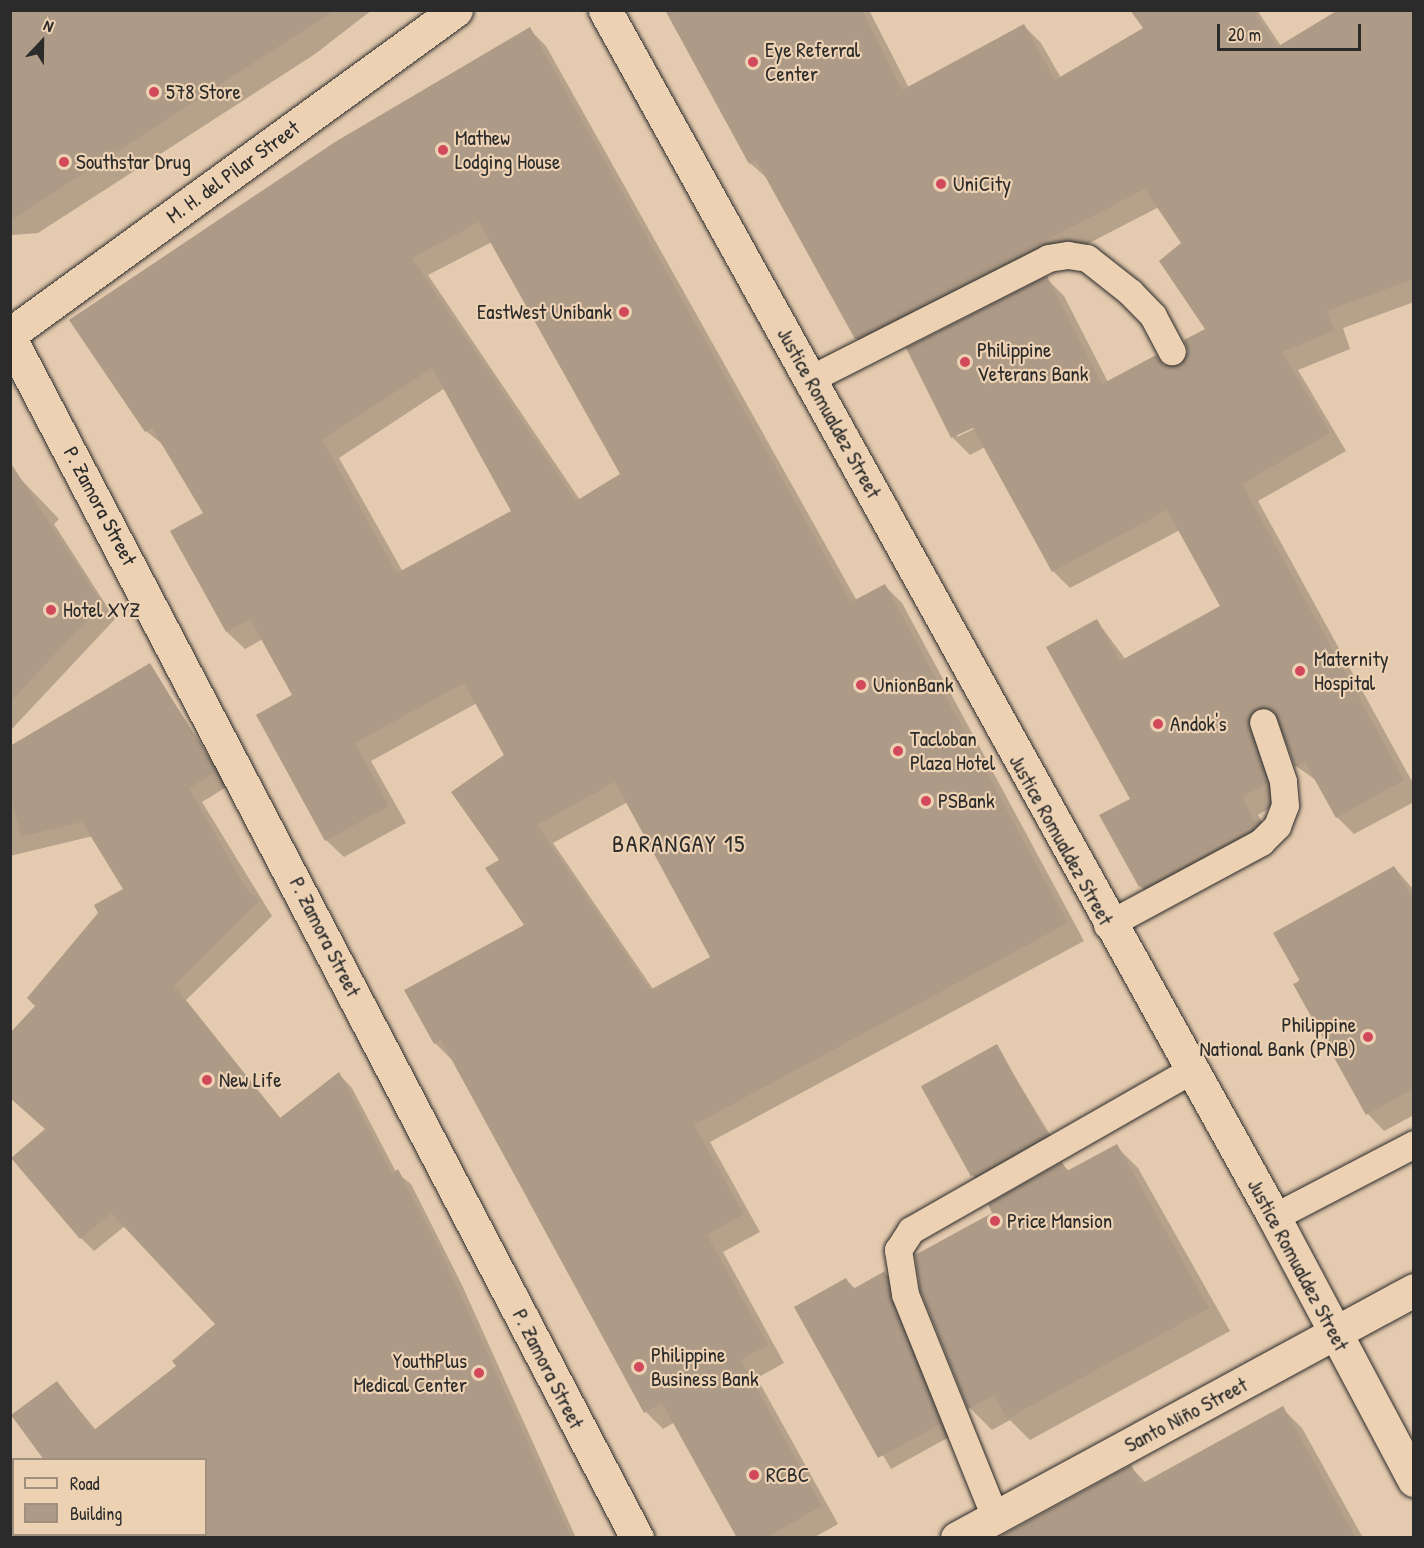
<!DOCTYPE html>
<meta charset="utf-8">
<style>
body{margin:0}
#map{position:relative;width:1424px;height:1548px;overflow:hidden;background:#e4caae;font-family:"Patrick Hand",sans-serif}
div>[style]{position:absolute}
[style*='--x']{left:calc(var(--x)*1px);top:calc(var(--y)*1px);width:calc(var(--w)*1px);rotate:calc(var(--a)*1deg)}
.shadow>*{inset:0;background:#0003}
.building>*{inset:0;background:#ae9b87;transform-origin:0 0}
.roads{filter:drop-shadow(0 0 2px #2b2b2b) drop-shadow(0 0 2px #2b2b2b)}
.service>*{height:27px;margin:-13.5px;padding:0 13.5px;transform-origin:13.5px;border-radius:13.5px;background:#ecd1b3}
.minor>*{height:33px;margin:-16.5px;padding:0 16.5px;transform-origin:16.5px;border-radius:16.5px;background:#ecd1b3}
.tertiary>*{height:33px;margin:-16.5px;padding:0 16.5px;transform-origin:16.5px;border-radius:16.5px;background:#ecd1b3}
.secondary>*{height:33px;margin:-16.5px;padding:0 16.5px;transform-origin:16.5px;border-radius:16.5px;background:#ecd1b3}
.dots>*{width:16px;height:16px;translate:-50% -50%;box-sizing:border-box;border:3px solid #ecd1b3;border-radius:50%}
span{translate:-50% -50%;white-space:nowrap;text-align:center;line-height:1.15;-webkit-text-stroke:4.5px #ecd1b3;paint-order:stroke}
.poi-label{font-size:21px;color:#2b2b2b}
.left{translate:0 -50%;text-align:left}
.right{translate:-100% -50%;text-align:right}
.street-label{font-size:21px;color:#2b2b2b}
.quarter-label{font-size:24px;color:#2b2b2b;letter-spacing:1.5px}
.frame{position:absolute;inset:0;border:12px solid #2b2b2b;pointer-events:none}
.legend{position:absolute;left:12px;top:1458px;width:195px;height:78px;box-sizing:border-box;background:#ecd1b3;border:2px solid #9f8f7d;margin:0;padding:8px 10px;list-style:none;font-size:18px;color:#2b2b2b}
.legend li{display:flex;align-items:center;gap:12px;height:30px}
.legend b{width:30px;border:2px solid #9f8f7d}
.north{position:absolute;left:12px;top:12px;width:60px;height:60px;-webkit-text-stroke:4px #ecd1b3;paint-order:stroke;rotate:22deg;font-size:16px;font-weight:700;line-height:24px;text-align:center;color:#2b2b2b}
.north::after{content:'';display:block;margin:auto;width:21px;height:27px;background:#2b2b2b;clip-path:polygon(50% 0,100% 100%,50% 72%,0 100%)}
.scale{position:absolute;left:1217px;top:24px;width:144px;height:27px;box-sizing:border-box;border:3px solid #2b2b2b;border-top:0;padding-left:8px;font-size:18px;line-height:21px;white-space:nowrap;color:#2b2b2b;-webkit-text-stroke:4px #ecd1b3;paint-order:stroke}
</style>
<div id="map">
<div class="shadow">
<div style="clip-path:polygon(10px 10px,372px 10px,315px 54px,38px 233px,12px 235px)"></div>
<div style="clip-path:polygon(evenodd,667px 10px,869px 10px,909px 88px,1024px 26px,1041px 43px,1061px 78px,1145px 28px,1132px 10px,1257px 10px,1281px 46px,1341px 10px,1414px 10px,1414px 175px,1381px 195px,1414px 239px,1414px 302px,1343px 328px,1350px 349px,1298px 370px,1346px 451px,1258px 501px,1414px 785px,1414px 802px,1354px 834px,1337px 817px,1317px 781px,1296px 766px,1281px 725px,1275px 724px,1283px 800px,1258px 815px,1272px 841px,1158px 903px,1140px 886px,1132px 800px,1097px 621px,1126px 660px,1222px 607px,1180px 530px,1070px 588px,1053px 571px,985px 447px,970px 455px,953px 438px,908px 348px,1046px 278px,1064px 296px,1108px 382px,1156px 357px,1165px 366px,1180px 367px,1207px 329px,1183px 243px,1159px 207px,873px 355px,856px 338px,769px 180px,750px 163px,667px 10px,979px 423px,980px 426px,957px 437px,957px 434px,979px 423px)"></div>
<div style="clip-path:polygon(evenodd,529px 29px,546px 46px,857px 601px,885px 586px,902px 603px,1084px 941px,710px 1142px,760px 1232px,723px 1252px,784px 1363px,757px 1378px,838px 1524px,813px 1538px,739px 1538px,675px 1422px,663px 1429px,646px 1412px,452px 1060px,435px 1043px,526px 925px,501px 860px,506px 756px,477px 703px,371px 761px,406px 823px,344px 857px,326px 840px,294px 695px,263px 639px,245px 649px,227px 632px,172px 532px,205px 514px,166px 447px,146px 431px,71px 320px,529px 29px,492px 242px,622px 474px,580px 500px,428px 275px,492px 242px,529px 29px,445px 388px,513px 511px,403px 572px,339px 458px,445px 388px,529px 29px,628px 802px,712px 958px,653px 989px,553px 843px,628px 802px)"></div>
<div style="clip-path:polygon(10px 468px,59px 519px,54px 524px,115px 619px,10px 731px)"></div>
<div style="clip-path:polygon(150px 665px,228px 786px,202px 802px,272px 916px,186px 1000px,281px 1119px,339px 1074px,352px 1088px,396px 1172px,411px 1184px,461px 1283px,576px 1538px,62px 1538px,206px 1534px,206px 1460px,46px 1460px,57px 1383px,96px 1430px,179px 1366px,217px 1324px,125px 1226px,94px 1251px,81px 1238px,47px 1130px,37px 1006px,125px 890px,93px 836px,10px 856px,10px 748px)"></div>
<div style="clip-path:polygon(1394px 867px,1413px 889px,1414px 1115px,1384px 1131px,1368px 1114px,1295px 985px)"></div>
<div style="clip-path:polygon(996px 1046px,1057px 1146px,985px 1188px,973px 1176px)"></div>
<div style="clip-path:polygon(1116px 1146px,1138px 1168px,1230px 1331px,1030px 1440px,1010px 1420px,992px 1430px,970px 1408px,922px 1289px,994px 1213px,1062px 1164px,1070px 1172px)"></div>
<div style="clip-path:polygon(885px 1273px,897px 1285px,951px 1436px,891px 1469px,796px 1307px,846px 1280px,856px 1289px)"></div>
<div style="clip-path:polygon(1282px 1408px,1302px 1428px,1363px 1538px,1025px 1538px,1131px 1467px,1146px 1483px)"></div>
</div>
<div class="building">
<div style="clip-path:polygon(10px 10px,335px 10px,10px 221px)"></div>
<div style="clip-path:polygon(665px 10px,862px 10px,902px 90px,1024px 24px,1055px 80px,1143px 28px,1130px 10px,1253px 10px,1277px 47px,1338px 10px,1413px 10px,1413px 279px,1327px 311px,1334px 331px,1282px 352px,1330px 433px,1242px 484px,1404px 780px,1336px 818px,1305px 762px,1295px 767px,1274px 711px,1257px 707px,1248px 726px,1267px 783px,1242px 797px,1256px 824px,1139px 887px,1099px 815px,1130px 799px,1046px 647px,1097px 619px,1120px 661px,1220px 606px,1167px 510px,1052px 572px,973px 428px,951px 438px,906px 348px,1047px 276px,1102px 384px,1156px 355px,1164px 365px,1179px 365px,1188px 352px,1184px 340px,1205px 329px,1159px 261px,1181px 243px,1145px 189px,855px 339px,756px 160px,749px 164px)"></div>
<div style="clip-path:polygon(evenodd,530px 27px,851px 602px,885px 584px,1068px 923px,694px 1125px,744px 1214px,707px 1235px,768px 1345px,741px 1360px,822px 1506px,765px 1538px,737px 1538px,662px 1403px,644px 1413px,441px 1040px,434px 1044px,404px 990px,524px 925px,485px 868px,499px 860px,451px 792px,504px 755px,464px 683px,355px 743px,389px 806px,325px 841px,256px 715px,292px 695px,250px 619px,226px 632px,170px 531px,203px 513px,152px 428px,145px 432px,69px 320px,335px 142px,530px 27px,479px 222px,620px 474px,576px 501px,412px 258px,479px 222px,530px 27px,432px 368px,511px 511px,397px 573px,322px 440px,432px 368px,530px 27px,615px 782px,710px 957px,650px 990px,537px 825px,615px 782px)"></div>
<div style="clip-path:polygon(10px 462px,102px 604px,10px 702px)"></div>
<div style="clip-path:polygon(150px 663px,216px 772px,189px 788px,246px 888px,259px 901px,174px 986px,280px 1118px,339px 1072px,392px 1174px,398px 1169px,448px 1267px,571px 1538px,206px 1538px,206px 1460px,44px 1460px,11px 1415px,57px 1381px,94px 1430px,176px 1366px,172px 1361px,215px 1324px,111px 1213px,80px 1239px,11px 1158px,45px 1129px,10px 1098px,10px 1033px,35px 1006px,27px 998px,98px 913px,94px 905px,123px 889px,82px 822px,21px 837px,10px 794px,10px 746px)"></div>
<div style="clip-path:polygon(1394px 866px,1413px 900px,1413px 1089px,1366px 1115px,1293px 984px,1300px 981px,1273px 933px)"></div>
<div style="left:997px;top:1044px;width:103px;height:87px;rotate:61deg"></div>
<div style="clip-path:polygon(1117px 1144px,1209px 1308px,1007px 1419px,994px 1395px,968px 1409px,920px 1290px,915px 1255px,992px 1213px,988px 1204px,1062px 1162px,1067px 1171px)"></div>
<div style="clip-path:polygon(885px 1271px,890px 1300px,941px 1424px,878px 1458px,794px 1307px,846px 1278px,853px 1289px)"></div>
<div style="clip-path:polygon(1283px 1406px,1356px 1538px,997px 1538px,1131px 1465px,1141px 1484px)"></div>
</div>
<div class="roads">
<div class="service">
<div style="--x:810;--y:379;--w:267;--a:-26.9"></div>
<div style="--x:1048;--y:258;--w:20;--a:-9"></div>
<div style="--x:1068;--y:255;--w:19;--a:9"></div>
<div style="--x:1087;--y:258;--w:55;--a:38.3"></div>
<div style="--x:1130;--y:292;--w:33;--a:46"></div>
<div style="--x:1153;--y:316;--w:40;--a:62"></div>
<div style="--x:1107;--y:925;--w:175;--a:-28.3"></div>
<div style="--x:1261;--y:842;--w:23;--a:-45"></div>
<div style="--x:1277;--y:826;--w:22;--a:-69"></div>
<div style="--x:1285;--y:805;--w:24;--a:-95"></div>
<div style="--x:1283;--y:781;--w:62;--a:-108.7"></div>
<div style="--x:1274;--y:1217;--w:158;--a:-27.5"></div>
<div style="--x:995;--y:1517;--w:240;--a:-112"></div>
<div style="--x:905;--y:1294;--w:45;--a:-99"></div>
<div style="--x:898;--y:1250;--w:24;--a:-57"></div>
<div style="--x:911;--y:1230;--w:321;--a:-29.7"></div>
</div>
<div class="minor">
<div style="--x:10;--y:338;--w:1354;--a:62.41"></div>
<div style="--x:957;--y:1538;--w:520;--a:-28.49"></div>
</div>
<div class="tertiary">
<div style="--x:10;--y:334;--w:551;--a:-36"></div>
</div>
<div class="secondary">
<div style="--x:605;--y:10;--w:1380;--a:61"></div>
<div style="--x:1274;--y:1217;--w:298;--a:62"></div>
</div>
</div>
<div class="dots">
<div style="left:753px;top:62px;background:#d1495b"></div>
<div style="left:154px;top:92px;background:#d1495b"></div>
<div style="left:443px;top:150px;background:#d1495b"></div>
<div style="left:64px;top:162px;background:#d1495b"></div>
<div style="left:941px;top:184px;background:#d1495b"></div>
<div style="left:624px;top:312px;background:#d1495b"></div>
<div style="left:965px;top:362px;background:#d1495b"></div>
<div style="left:51px;top:610px;background:#d1495b"></div>
<div style="left:1300px;top:671px;background:#d1495b"></div>
<div style="left:861px;top:685px;background:#d1495b"></div>
<div style="left:1158px;top:724px;background:#d1495b"></div>
<div style="left:898px;top:751px;background:#d1495b"></div>
<div style="left:926px;top:801px;background:#d1495b"></div>
<div style="left:1368px;top:1037px;background:#d1495b"></div>
<div style="left:207px;top:1080px;background:#d1495b"></div>
<div style="left:995px;top:1221px;background:#d1495b"></div>
<div style="left:639px;top:1367px;background:#d1495b"></div>
<div style="left:479px;top:1373px;background:#d1495b"></div>
<div style="left:754px;top:1475px;background:#d1495b"></div>
</div>
<div class="poi-label">
<span class="left" style="left:765px;top:62px">Eye Referral<br>Center</span>
<span class="left" style="left:166px;top:92px">578 Store</span>
<span class="left" style="left:455px;top:150px">Mathew<br>Lodging House</span>
<span class="left" style="left:76px;top:162px">Southstar Drug</span>
<span class="left" style="left:953px;top:184px">UniCity</span>
<span class="right" style="left:612px;top:312px">EastWest Unibank</span>
<span class="left" style="left:977px;top:362px">Philippine<br>Veterans Bank</span>
<span class="left" style="left:63px;top:610px">Hotel XYZ</span>
<span class="left" style="left:1314px;top:671px">Maternity<br>Hospital</span>
<span class="left" style="left:873px;top:685px">UnionBank</span>
<span class="left" style="left:1170px;top:724px">Andok's</span>
<span class="left" style="left:910px;top:751px">Tacloban<br>Plaza Hotel</span>
<span class="left" style="left:938px;top:801px">PSBank</span>
<span class="right" style="left:1356px;top:1037px">Philippine<br>National Bank (PNB)</span>
<span class="left" style="left:219px;top:1080px">New Life</span>
<span class="left" style="left:1007px;top:1221px">Price Mansion</span>
<span class="left" style="left:651px;top:1367px">Philippine<br>Business Bank</span>
<span class="right" style="left:467px;top:1373px">YouthPlus<br>Medical Center</span>
<span class="left" style="left:766px;top:1475px">RCBC</span>
</div>
<div class="street-label">
<span style="left:233px;top:172px;rotate:-36deg">M. H. del Pilar Street</span>
<span style="left:829px;top:413px;rotate:61deg">Justice Romualdez Street</span>
<span style="left:100px;top:506px;rotate:62deg">P. Zamora Street</span>
<span style="left:1061px;top:840px;rotate:61deg">Justice Romualdez Street</span>
<span style="left:325px;top:937px;rotate:63deg">P. Zamora Street</span>
<span style="left:1298px;top:1265px;rotate:62deg">Justice Romualdez Street</span>
<span style="left:548px;top:1369px;rotate:63deg">P. Zamora Street</span>
<span style="left:1186px;top:1415px;rotate:-28deg">Santo Niño Street</span>
</div>
<div class="quarter-label">
<span style="left:679px;top:844px">BARANGAY 15</span>
</div>
<div class="frame"></div>
<ul class="legend">
<li><b style="height:8px;background:#ecd1b3"></b>Road</li>
<li><b style="height:16px;background:#ae9b87"></b>Building</li>
</ul>
<div class="north">N</div>
<div class="scale">20 m</div>
</div>
